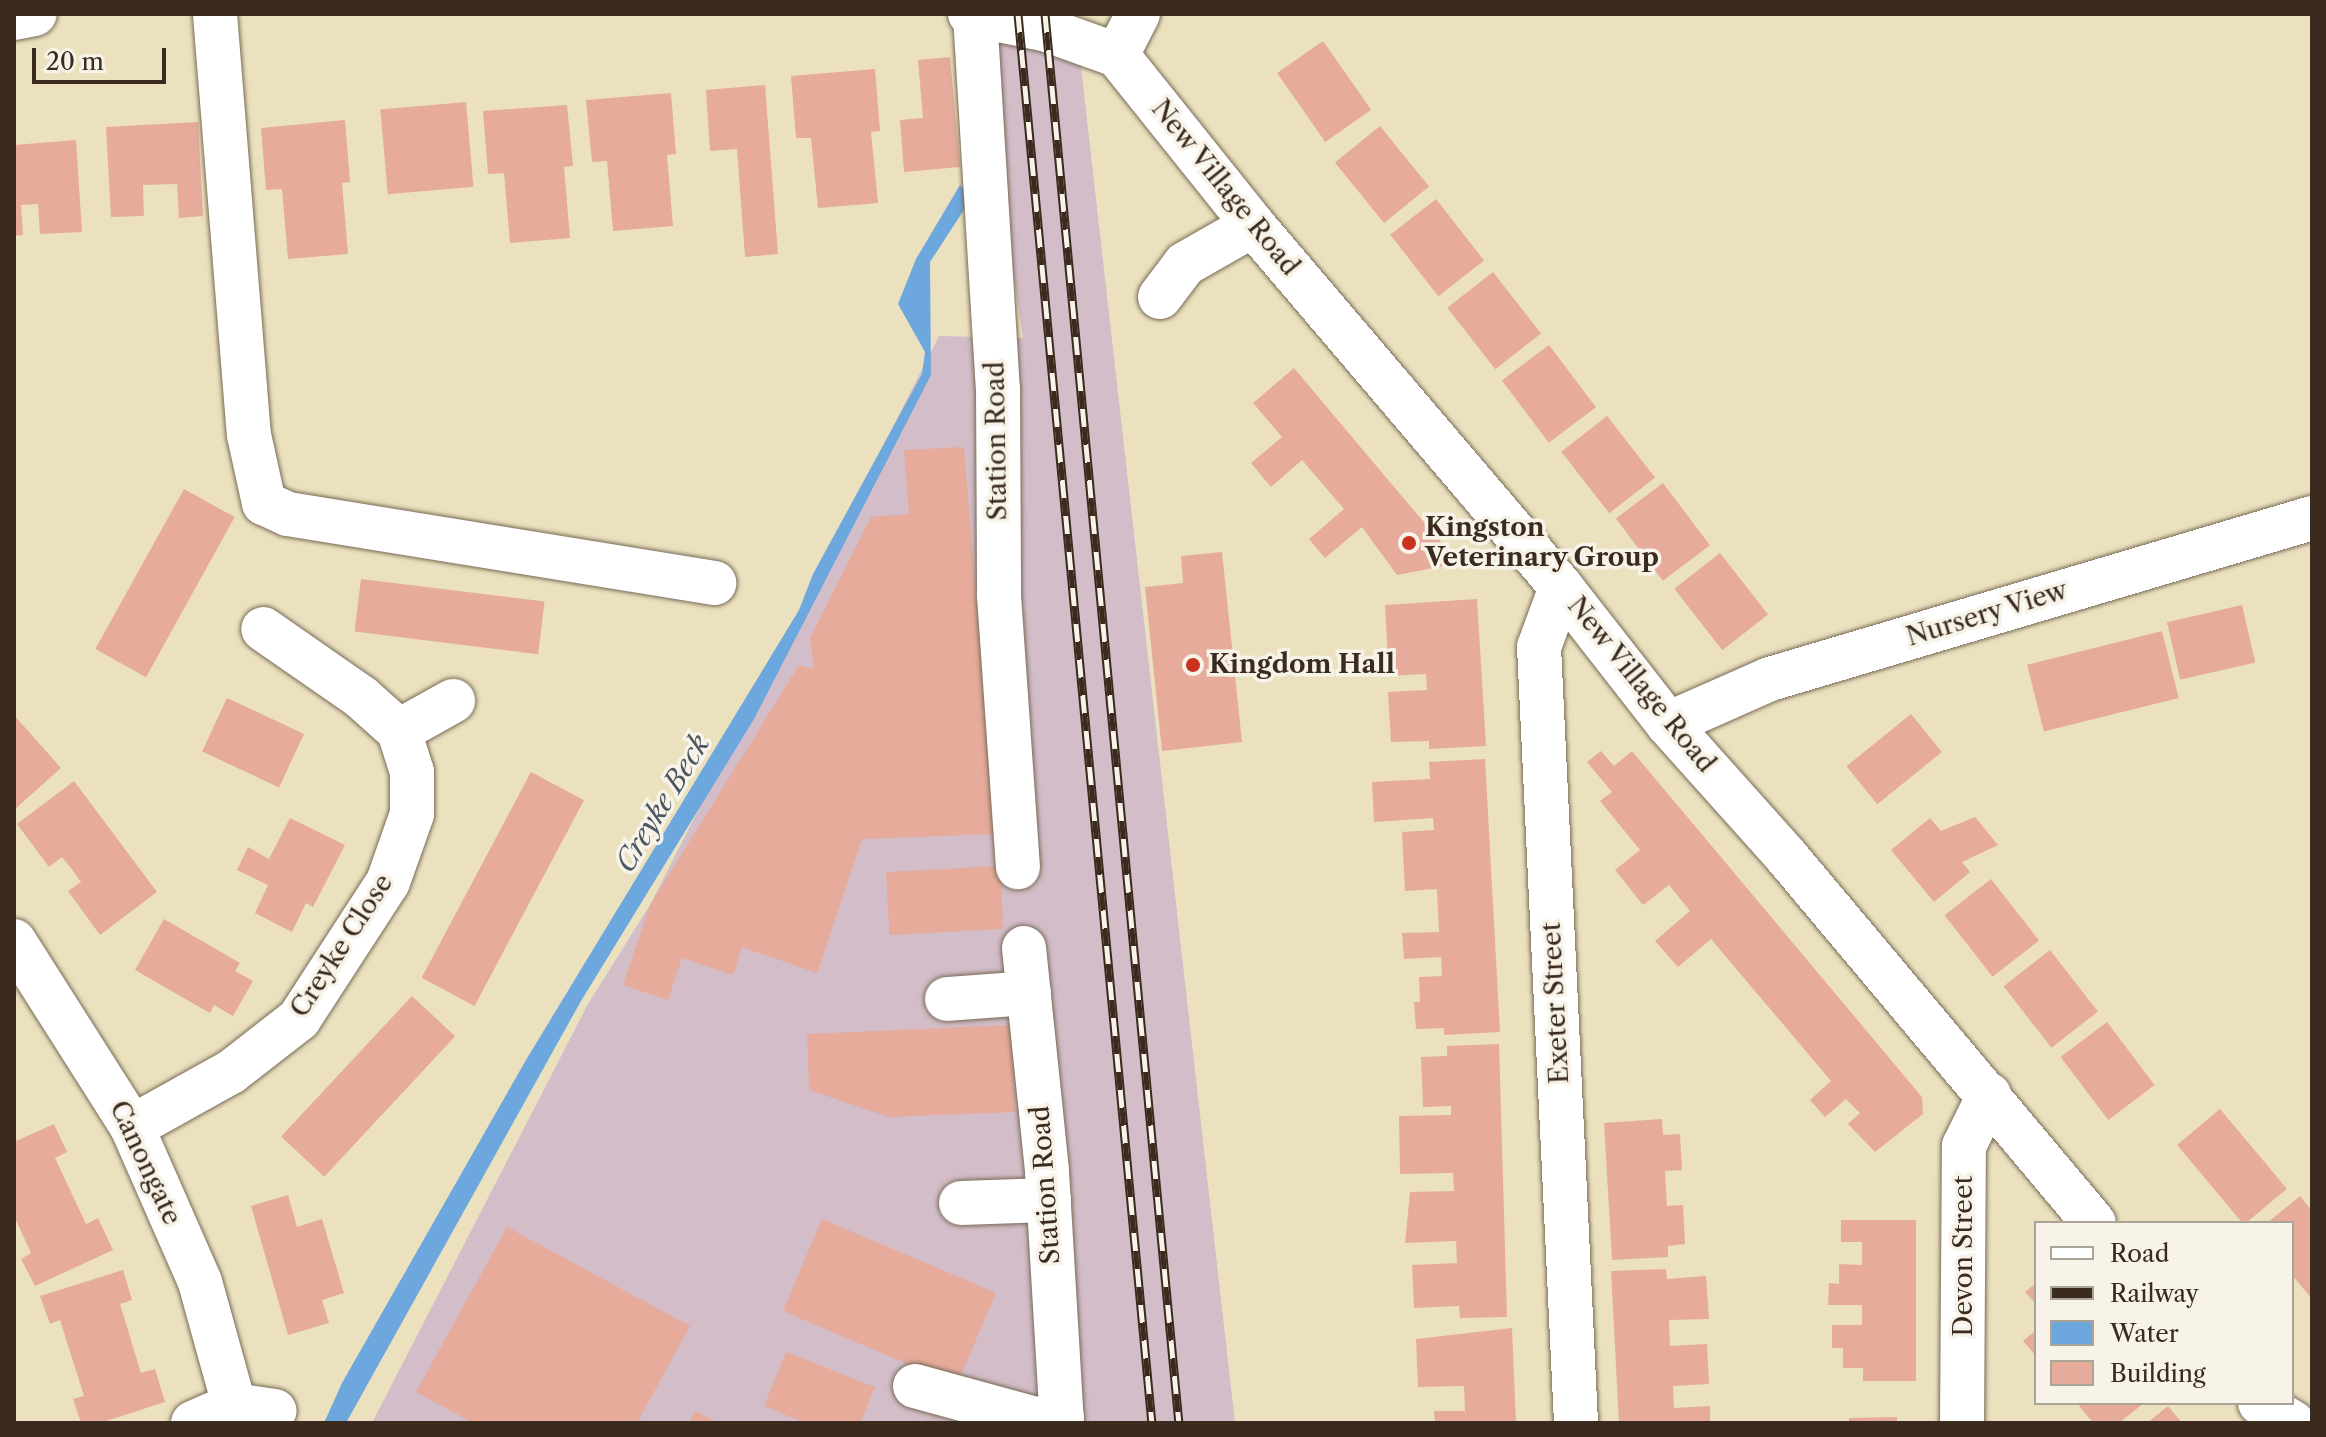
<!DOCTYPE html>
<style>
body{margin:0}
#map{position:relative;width:2326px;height:1437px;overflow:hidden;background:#ebe1bf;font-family:"Libre Caslon Text",serif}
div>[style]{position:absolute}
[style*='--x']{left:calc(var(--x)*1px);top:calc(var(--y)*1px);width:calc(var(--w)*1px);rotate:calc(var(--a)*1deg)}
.industrial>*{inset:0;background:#d2bdc8}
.water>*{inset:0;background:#6ca7dd}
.building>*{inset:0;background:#e6ab9b;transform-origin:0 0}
.roads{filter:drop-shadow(0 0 2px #796a56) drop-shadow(0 0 2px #796a56)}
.minor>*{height:44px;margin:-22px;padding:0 22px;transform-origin:22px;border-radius:22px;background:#fff}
.rail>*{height:9px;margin-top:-4.5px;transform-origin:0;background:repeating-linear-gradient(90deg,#f7f3e8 0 18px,#3b2a1e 0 36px);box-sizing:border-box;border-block:2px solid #3b2a1e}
.dots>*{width:22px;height:22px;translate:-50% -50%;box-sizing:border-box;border:4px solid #f7f3e8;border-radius:50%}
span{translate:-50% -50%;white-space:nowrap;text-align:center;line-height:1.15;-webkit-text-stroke:7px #f7f3e8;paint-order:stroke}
.street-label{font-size:26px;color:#3b2a1e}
.poi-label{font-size:26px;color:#3b2a1e;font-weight:700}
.left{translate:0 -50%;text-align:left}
.water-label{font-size:28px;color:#4c5661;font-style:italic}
.frame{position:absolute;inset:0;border:16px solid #3b2a1e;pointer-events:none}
.legend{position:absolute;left:2034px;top:1221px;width:260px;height:184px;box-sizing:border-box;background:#f7f3e8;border:2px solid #aca397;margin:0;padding:10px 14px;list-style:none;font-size:24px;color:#3b2a1e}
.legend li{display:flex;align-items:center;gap:16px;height:40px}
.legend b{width:40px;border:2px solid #aca397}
.scale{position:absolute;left:32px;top:48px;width:134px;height:36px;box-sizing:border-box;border:4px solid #3b2a1e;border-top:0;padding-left:10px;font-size:24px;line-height:28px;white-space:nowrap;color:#3b2a1e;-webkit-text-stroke:6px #f7f3e8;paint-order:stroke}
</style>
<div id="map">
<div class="industrial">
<div style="clip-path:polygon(975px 14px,1075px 14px,1235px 1423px,372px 1423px,588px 1004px,650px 905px,939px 336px,1023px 338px)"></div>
</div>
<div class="water">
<div style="clip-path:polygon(960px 185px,971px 199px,930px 262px,931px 375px,754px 719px,581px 1001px,346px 1423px,324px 1423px,342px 1383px,526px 1060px,799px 610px,813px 574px,922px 374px,925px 352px,898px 304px,916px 259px)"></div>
</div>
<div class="building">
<div style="left:1323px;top:41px;width:84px;height:56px;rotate:55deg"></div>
<div style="clip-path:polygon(950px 57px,960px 167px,904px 172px,900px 120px,923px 118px,918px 60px)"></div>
<div style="clip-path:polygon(875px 69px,880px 131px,871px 132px,878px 203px,818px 208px,811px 138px,796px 138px,791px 76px)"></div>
<div style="clip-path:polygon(765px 85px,778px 254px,745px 257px,737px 149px,710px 151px,706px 90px)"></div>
<div style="clip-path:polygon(671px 93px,676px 154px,667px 155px,673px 226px,613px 231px,607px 161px,592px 162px,586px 100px)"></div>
<div style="left:466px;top:102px;width:85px;height:86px;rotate:85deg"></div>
<div style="clip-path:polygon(567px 105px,573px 166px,564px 167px,570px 238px,510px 243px,504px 173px,488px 174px,483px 111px)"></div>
<div style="clip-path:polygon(345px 120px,350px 182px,342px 183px,348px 254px,288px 259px,282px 189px,266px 190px,261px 128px)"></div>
<div style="clip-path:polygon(198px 122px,203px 216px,179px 218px,177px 184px,143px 185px,144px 216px,111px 217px,106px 127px)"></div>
<div style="left:1380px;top:126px;width:78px;height:58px;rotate:51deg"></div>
<div style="clip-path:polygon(76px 140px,82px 232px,40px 234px,38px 204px,21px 205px,23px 235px,14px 236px,14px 145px)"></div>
<div style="left:1436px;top:199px;width:78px;height:58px;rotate:52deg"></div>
<div style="left:1493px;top:272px;width:78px;height:58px;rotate:52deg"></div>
<div style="left:1549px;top:345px;width:78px;height:59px;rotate:53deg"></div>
<div style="clip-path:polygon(1294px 368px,1405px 500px,1459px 563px,1397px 575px,1362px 527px,1325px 558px,1309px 539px,1344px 509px,1302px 460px,1271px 487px,1251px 463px,1282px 437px,1253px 403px)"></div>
<div style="left:1607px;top:416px;width:78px;height:58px;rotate:52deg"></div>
<div style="clip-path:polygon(964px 447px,995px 834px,862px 839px,817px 973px,742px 947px,733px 975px,682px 958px,668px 1000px,623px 985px,650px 905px,799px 665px,814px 669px,810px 638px,871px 517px,909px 514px,904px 450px)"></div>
<div style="left:1663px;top:483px;width:78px;height:59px;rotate:53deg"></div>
<div style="left:184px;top:489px;width:58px;height:183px;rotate:29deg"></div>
<div style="clip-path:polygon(1222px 552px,1242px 742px,1162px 751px,1145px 587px,1183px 583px,1181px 556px)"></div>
<div style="left:1720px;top:553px;width:78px;height:58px;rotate:52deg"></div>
<div style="left:361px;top:579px;width:185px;height:53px;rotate:7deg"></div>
<div style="clip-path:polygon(1477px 599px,1486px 746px,1429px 749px,1429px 741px,1391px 742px,1388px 692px,1427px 690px,1426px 674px,1389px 676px,1385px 605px)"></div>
<div style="left:2242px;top:605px;width:59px;height:77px;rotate:77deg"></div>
<div style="left:2162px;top:631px;width:69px;height:139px;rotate:76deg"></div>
<div style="left:227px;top:698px;width:85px;height:59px;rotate:25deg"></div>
<div style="left:1911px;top:714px;width:49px;height:83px;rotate:51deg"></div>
<div style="clip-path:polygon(14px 715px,61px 768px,14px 810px)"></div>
<div style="clip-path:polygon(1601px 751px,1614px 766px,1632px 751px,1922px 1097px,1923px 1114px,1875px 1152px,1848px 1124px,1860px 1113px,1846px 1099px,1825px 1117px,1810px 1100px,1831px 1081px,1711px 939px,1678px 967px,1655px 941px,1690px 911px,1669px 885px,1643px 905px,1615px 870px,1640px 850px,1600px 801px,1612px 792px,1587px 762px)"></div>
<div style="clip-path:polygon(1485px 759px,1500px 1032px,1444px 1035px,1444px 1028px,1416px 1029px,1414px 1002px,1420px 1002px,1419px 977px,1442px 976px,1441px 957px,1404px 959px,1402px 933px,1439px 932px,1437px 889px,1405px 891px,1402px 832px,1434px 830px,1433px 818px,1374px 822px,1372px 782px,1430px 779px,1429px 762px)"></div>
<div style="left:531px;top:772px;width:60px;height:233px;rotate:28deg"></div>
<div style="clip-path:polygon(74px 781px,157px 892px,100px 935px,68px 891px,81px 882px,71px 868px,62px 857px,49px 867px,17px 824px)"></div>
<div style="clip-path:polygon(1975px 817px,1998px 845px,1962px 862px,1970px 872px,1934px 902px,1891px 850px,1930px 818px,1941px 831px)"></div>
<div style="clip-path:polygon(290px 818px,345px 845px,313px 907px,306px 903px,292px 932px,255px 913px,268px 885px,237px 870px,248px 847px,269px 859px)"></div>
<div style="left:1000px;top:866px;width:63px;height:114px;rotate:87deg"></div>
<div style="left:1991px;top:879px;width:78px;height:59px;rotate:52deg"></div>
<div style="clip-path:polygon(164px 919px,240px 963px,235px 971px,253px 981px,233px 1016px,214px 1005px,210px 1013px,135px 970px)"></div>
<div style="left:2050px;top:950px;width:78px;height:59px;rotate:52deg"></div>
<div style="left:412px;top:996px;width:59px;height:192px;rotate:43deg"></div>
<div style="left:2107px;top:1022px;width:79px;height:58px;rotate:53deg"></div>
<div style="clip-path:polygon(1011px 1025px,1015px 1112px,889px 1117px,809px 1090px,807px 1034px)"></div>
<div style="clip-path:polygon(1499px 1044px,1507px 1317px,1460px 1318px,1459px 1306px,1414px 1308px,1412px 1265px,1457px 1263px,1456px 1241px,1405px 1243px,1410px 1192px,1454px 1191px,1453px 1173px,1400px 1174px,1399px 1116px,1451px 1115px,1451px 1106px,1423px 1107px,1421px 1057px,1447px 1056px,1447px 1046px)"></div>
<div style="left:2220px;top:1109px;width:104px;height:56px;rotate:50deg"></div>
<div style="clip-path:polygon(1662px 1119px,1663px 1135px,1680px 1134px,1682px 1170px,1665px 1171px,1667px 1206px,1683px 1205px,1685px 1244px,1668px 1246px,1668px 1257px,1612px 1260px,1604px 1123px)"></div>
<div style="clip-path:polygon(54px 1124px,67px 1152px,55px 1158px,86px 1224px,98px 1218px,113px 1250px,35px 1286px,21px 1259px,31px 1253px,14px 1216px,14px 1142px)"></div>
<div style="clip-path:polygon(288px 1195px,297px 1227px,322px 1219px,344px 1293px,322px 1300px,329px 1323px,288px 1335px,251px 1206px)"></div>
<div style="clip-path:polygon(2300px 1196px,2312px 1211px,2312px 1299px,2292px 1275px,2292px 1223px,2267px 1223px)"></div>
<div style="left:822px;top:1219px;width:189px;height:100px;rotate:23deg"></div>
<div style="clip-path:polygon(1841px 1220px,1916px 1220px,1916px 1381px,1863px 1381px,1863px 1368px,1843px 1368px,1843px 1348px,1832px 1348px,1832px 1325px,1862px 1325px,1862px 1305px,1828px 1305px,1829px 1283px,1839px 1284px,1839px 1264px,1862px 1265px,1862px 1242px,1841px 1242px)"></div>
<div style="clip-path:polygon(507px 1227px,690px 1326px,637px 1423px,473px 1423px,416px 1392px)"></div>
<div style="clip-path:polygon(1666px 1269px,1667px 1279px,1706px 1276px,1709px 1319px,1669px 1320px,1670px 1346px,1707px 1344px,1709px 1384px,1673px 1386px,1674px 1408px,1710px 1406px,1710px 1423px,1619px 1423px,1611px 1271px)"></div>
<div style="clip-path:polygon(123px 1270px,132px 1300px,120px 1304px,141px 1373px,155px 1369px,165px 1402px,100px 1423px,81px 1423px,73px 1399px,84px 1396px,60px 1320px,50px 1324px,40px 1296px)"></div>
<div style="clip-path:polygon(2036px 1283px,2036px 1304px,2025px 1292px)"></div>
<div style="clip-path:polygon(1512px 1328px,1516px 1423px,1435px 1423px,1434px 1411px,1465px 1411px,1464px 1386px,1418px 1387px,1416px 1339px)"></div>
<div style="clip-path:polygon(2036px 1330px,2036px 1356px,2023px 1341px)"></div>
<div style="clip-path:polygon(786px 1352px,875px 1387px,860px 1423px,806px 1423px,764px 1406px)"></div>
<div style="clip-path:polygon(2077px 1403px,2144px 1403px,2119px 1423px,2093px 1423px)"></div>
<div style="clip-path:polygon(2168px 1406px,2182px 1423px,2147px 1423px)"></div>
<div style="clip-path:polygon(695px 1411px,717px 1423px,689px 1423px)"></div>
<div style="clip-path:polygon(1897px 1417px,1897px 1423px,1849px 1423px,1849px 1418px)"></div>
</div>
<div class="roads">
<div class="minor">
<div style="--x:215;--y:14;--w:422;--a:85.4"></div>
<div style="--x:249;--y:435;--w:70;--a:77.6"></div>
<div style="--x:264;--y:503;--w:26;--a:25"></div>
<div style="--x:288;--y:514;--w:432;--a:9.2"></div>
<div style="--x:970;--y:14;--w:79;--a:11.7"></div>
<div style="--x:1047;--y:30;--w:74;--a:19.7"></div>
<div style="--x:1117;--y:55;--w:218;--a:51.3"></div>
<div style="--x:1253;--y:225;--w:475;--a:49.6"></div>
<div style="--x:1561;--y:587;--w:174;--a:52"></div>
<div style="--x:1668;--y:724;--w:177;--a:48.2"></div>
<div style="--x:1786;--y:856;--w:479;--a:50"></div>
<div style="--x:975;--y:15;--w:375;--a:86.5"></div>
<div style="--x:998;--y:389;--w:207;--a:89.7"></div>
<div style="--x:999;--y:596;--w:272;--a:86"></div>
<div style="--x:14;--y:18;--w:21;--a:-11"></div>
<div style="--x:1117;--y:55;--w:46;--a:-62.9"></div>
<div style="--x:1160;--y:297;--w:41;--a:-52.9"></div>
<div style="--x:1185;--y:264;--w:78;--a:-29.8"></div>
<div style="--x:1561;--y:587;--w:64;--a:110.1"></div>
<div style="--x:1539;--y:647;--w:777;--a:87.27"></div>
<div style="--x:1668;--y:724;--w:111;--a:-23.8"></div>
<div style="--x:1770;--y:679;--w:565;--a:-16.54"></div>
<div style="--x:399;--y:731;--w:62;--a:-29.1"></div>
<div style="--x:14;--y:941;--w:220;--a:57.6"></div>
<div style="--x:132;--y:1127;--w:169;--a:66.3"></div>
<div style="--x:200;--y:1282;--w:128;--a:74.5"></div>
<div style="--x:1024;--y:948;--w:225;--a:84.1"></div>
<div style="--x:1047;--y:1172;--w:251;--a:86.6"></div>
<div style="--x:947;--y:999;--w:82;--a:-4.2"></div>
<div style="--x:132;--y:1127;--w:113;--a:-29.1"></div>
<div style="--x:231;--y:1072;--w:86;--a:-37.9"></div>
<div style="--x:299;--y:1019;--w:163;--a:-57"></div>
<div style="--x:388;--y:882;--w:72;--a:-70.6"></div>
<div style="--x:412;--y:814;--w:42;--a:-90"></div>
<div style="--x:412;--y:772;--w:43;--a:-107.6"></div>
<div style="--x:399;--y:731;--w:51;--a:-138.2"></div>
<div style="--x:361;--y:697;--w:119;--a:-145.2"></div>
<div style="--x:961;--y:1203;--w:88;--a:-2"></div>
<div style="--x:915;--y:1386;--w:125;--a:15.3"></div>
<div style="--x:1036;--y:1419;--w:26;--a:-7"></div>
<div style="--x:2260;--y:1403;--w:39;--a:31"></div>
<div style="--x:193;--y:1423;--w:45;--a:-23.7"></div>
<div style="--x:234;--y:1405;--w:41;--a:8.3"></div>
<div style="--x:1962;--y:1423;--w:277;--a:-89.6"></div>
<div style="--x:1964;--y:1146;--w:57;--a:-63.9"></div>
</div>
</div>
<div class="rail">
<div style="--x:1018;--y:14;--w:1415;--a:84.57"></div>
<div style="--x:1045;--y:14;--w:1415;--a:84.57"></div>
</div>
<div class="dots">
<div style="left:1409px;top:543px;background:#c8321e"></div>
<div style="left:1193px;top:665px;background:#c8321e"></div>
</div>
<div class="street-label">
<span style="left:1225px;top:188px;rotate:51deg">New Village Road</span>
<span style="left:997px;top:441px;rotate:-91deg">Station Road</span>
<span style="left:1987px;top:614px;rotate:-17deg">Nursery View</span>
<span style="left:1641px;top:685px;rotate:51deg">New Village Road</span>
<span style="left:342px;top:946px;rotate:-57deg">Creyke Close</span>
<span style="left:1556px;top:1003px;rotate:-93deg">Exeter Street</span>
<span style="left:145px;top:1163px;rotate:65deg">Canongate</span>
<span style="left:1046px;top:1185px;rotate:-94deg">Station Road</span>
<span style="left:1964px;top:1256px;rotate:-90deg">Devon Street</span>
</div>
<div class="poi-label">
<span class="left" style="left:1425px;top:543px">Kingston<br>Veterinary Group</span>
<span class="left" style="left:1209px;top:665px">Kingdom Hall</span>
</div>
<div class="water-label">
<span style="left:662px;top:803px;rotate:-59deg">Creyke Beck</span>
</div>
<div class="frame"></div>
<ul class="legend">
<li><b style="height:10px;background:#fff"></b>Road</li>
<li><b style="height:10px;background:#3b2a1e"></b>Railway</li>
<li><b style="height:22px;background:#6ca7dd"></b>Water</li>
<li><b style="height:22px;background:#e6ab9b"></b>Building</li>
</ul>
<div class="scale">20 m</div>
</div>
